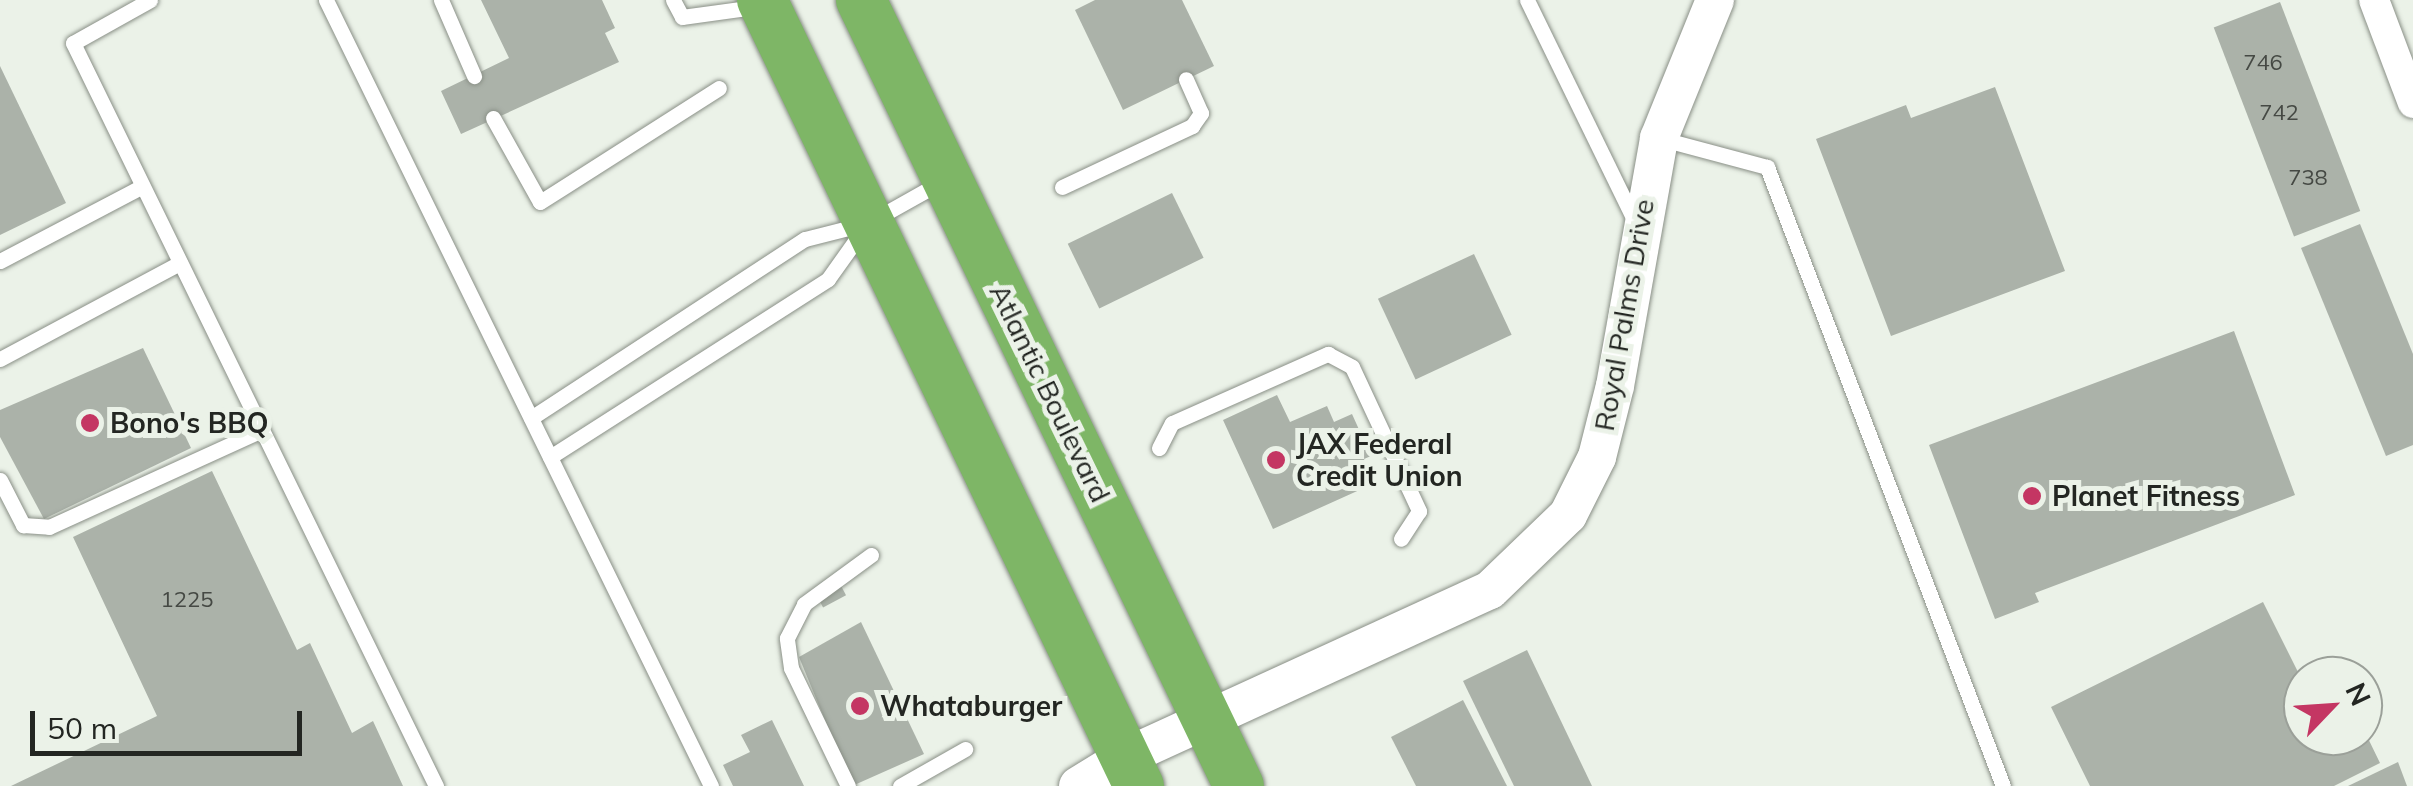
<!DOCTYPE html>
<style>
body{margin:0}
#map{position:relative;width:2413px;height:786px;overflow:hidden;background:#ebf2e8;font-family:Mulish,sans-serif}
div>[style]{position:absolute}
[style*='--x']{left:calc(var(--x)*1px);top:calc(var(--y)*1px);width:calc(var(--w)*1px);rotate:calc(var(--a)*1deg)}
.building>*{inset:0;background:#abb2a9;transform-origin:0 0}
.roads{filter:drop-shadow(0 0 2px #898f86) drop-shadow(0 0 2px #898f86)}
.service>*{height:15px;margin:-7.5px;padding:0 7.5px;transform-origin:7.5px;border-radius:7.5px;background:#fff}
.minor>*{height:30px;margin:-15px;padding:0 15px;transform-origin:15px;border-radius:15px;background:#fff}
.tertiary>*{height:38px;margin:-19px;padding:0 19px;transform-origin:19px;border-radius:19px;background:#fff}
.trunk>*{height:50px;margin:-25px;padding:0 25px;transform-origin:25px;border-radius:25px;background:#7eb666}
.dots>*{width:28px;height:28px;translate:-50% -50%;box-sizing:border-box;border:5px solid #ebf2e8;border-radius:50%}
span{translate:-50% -50%;white-space:nowrap;text-align:center;line-height:1.15;-webkit-text-stroke:10px #ebf2e8;paint-order:stroke}
.number-label{font-size:22px;color:#454944}
.number-label span{-webkit-text-stroke-width:0}
.street-label{font-size:28px;color:#232622}
.poi-label{font-size:28px;color:#232622;font-weight:700}
.left{translate:0 -50%;text-align:left}
.north{position:absolute;left:2283px;top:656px;width:100px;height:100px;box-sizing:border-box;background:#ebf2e8;border:2px solid #9ba099;border-radius:50%;rotate:65deg;font-size:28px;font-weight:700;line-height:40px;text-align:center;color:#232622}
.north::after{content:'';display:block;margin:auto;width:35px;height:45px;background:#c43663;clip-path:polygon(50% 0,100% 100%,50% 72%,0 100%)}
.scale{position:absolute;left:30px;top:711px;width:272px;height:45px;box-sizing:border-box;border:5px solid #232622;border-top:0;padding-left:12px;font-size:30px;line-height:35px;white-space:nowrap;color:#232622;-webkit-text-stroke:8px #ebf2e8;paint-order:stroke}
</style>
<div id="map">
<div class="building">
<div style="clip-path:polygon(481px 0,602px 0,615px 28px,605px 33px,619px 62px,461px 134px,441px 91px,509px 58px)"></div>
<div style="clip-path:polygon(1095px 0,1182px 0,1214px 66px,1123px 110px,1075px 10px)"></div>
<div style="left:2280px;top:2px;width:224px;height:71px;rotate:69deg"></div>
<div style="clip-path:polygon(0 66px,66px 203px,0 235px)"></div>
<div style="clip-path:polygon(1995px 87px,2065px 271px,1891px 336px,1816px 139px,1906px 105px,1911px 118px)"></div>
<div style="left:1172px;top:193px;width:72px;height:116px;rotate:64deg"></div>
<div style="clip-path:polygon(2360px 224px,2413px 354px,2413px 445px,2386px 456px,2301px 248px)"></div>
<div style="left:1474px;top:254px;width:89px;height:106px;rotate:65deg"></div>
<div style="clip-path:polygon(2234px 331px,2295px 495px,2035px 593px,2039px 602px,1995px 619px,1929px 445px)"></div>
<div style="clip-path:polygon(143px 348px,191px 448px,44px 519px,0 437px,0 410px)"></div>
<div style="clip-path:polygon(1277px 395px,1290px 422px,1327px 406px,1334px 422px,1352px 414px,1371px 456px,1364px 459px,1375px 483px,1273px 529px,1223px 420px)"></div>
<div style="clip-path:polygon(212px 471px,297px 650px,310px 643px,352px 733px,373px 721px,403px 786px,11px 786px,157px 716px,73px 537px)"></div>
<div style="left:839px;top:582px;width:15px;height:26px;rotate:62deg"></div>
<div style="clip-path:polygon(2263px 602px,2298px 672px,2328px 658px,2338px 676px,2303px 676px,2303px 736px,2363px 736px,2363px 728px,2380px 763px,2334px 786px,2090px 786px,2051px 707px)"></div>
<div style="clip-path:polygon(861px 622px,924px 754px,852px 786px,799px 657px)"></div>
<div style="clip-path:polygon(1527px 650px,1592px 786px,1514px 786px,1463px 681px)"></div>
<div style="clip-path:polygon(1463px 700px,1507px 786px,1416px 786px,1391px 737px)"></div>
<div style="clip-path:polygon(772px 720px,804px 786px,733px 786px,723px 765px,750px 752px,741px 735px)"></div>
<div style="clip-path:polygon(2398px 762px,2407px 786px,2348px 786px)"></div>
</div>
<div class="roads">
<div class="service">
<div style="--x:150;--y:0;--w:88;--a:150.8"></div>
<div style="--x:73;--y:43;--w:827;--a:63.96"></div>
<div style="--x:326;--y:0;--w:875;--a:63.9"></div>
<div style="--x:441;--y:0;--w:83;--a:66.5"></div>
<div style="--x:673;--y:0;--w:19;--a:62"></div>
<div style="--x:682;--y:17;--w:74;--a:-7.8"></div>
<div style="--x:1527;--y:0;--w:246;--a:64"></div>
<div style="--x:493;--y:118;--w:96;--a:60.8"></div>
<div style="--x:540;--y:202;--w:212;--a:-32.5"></div>
<div style="--x:1662;--y:139;--w:109;--a:14.9"></div>
<div style="--x:1767;--y:167;--w:662;--a:69.13"></div>
<div style="--x:1062;--y:187;--w:144;--a:-25.1"></div>
<div style="--x:1192;--y:126;--w:16;--a:-55"></div>
<div style="--x:1201;--y:113;--w:37;--a:-114"></div>
<div style="--x:0;--y:261;--w:161;--a:-27.7"></div>
<div style="--x:0;--y:359;--w:204;--a:-28.1"></div>
<div style="--x:531;--y:418;--w:327;--a:-33.2"></div>
<div style="--x:805;--y:239;--w:65;--a:-14.3"></div>
<div style="--x:868;--y:223;--w:84;--a:-29.3"></div>
<div style="--x:1159;--y:448;--w:28;--a:-63"></div>
<div style="--x:1172;--y:423;--w:171;--a:-23.9"></div>
<div style="--x:1328;--y:354;--w:27;--a:28"></div>
<div style="--x:1352;--y:367;--w:159;--a:65"></div>
<div style="--x:1419;--y:511;--w:33;--a:123"></div>
<div style="--x:550;--y:457;--w:330;--a:-32.6"></div>
<div style="--x:828;--y:279;--w:60;--a:-54.5"></div>
<div style="--x:0;--y:480;--w:51;--a:62.9"></div>
<div style="--x:23;--y:525;--w:26;--a:4"></div>
<div style="--x:49;--y:527;--w:234;--a:-24.5"></div>
<div style="--x:848;--y:786;--w:131;--a:-115.8"></div>
<div style="--x:791;--y:668;--w:30;--a:-98"></div>
<div style="--x:787;--y:638;--w:38;--a:-63"></div>
<div style="--x:804;--y:604;--w:83;--a:-36.2"></div>
<div style="--x:900;--y:786;--w:75;--a:-29.6"></div>
</div>
<div class="minor">
<div style="--x:2374;--y:0;--w:110;--a:69.3"></div>
</div>
<div class="tertiary">
<div style="--x:1078;--y:786;--w:55;--a:-31.7"></div>
<div style="--x:1125;--y:757;--w:401;--a:-24.6"></div>
<div style="--x:1490;--y:590;--w:108;--a:-43.9"></div>
<div style="--x:1568;--y:515;--w:65;--a:-63.4"></div>
<div style="--x:1597;--y:457;--w:73;--a:-75.8"></div>
<div style="--x:1615;--y:386;--w:252;--a:-79.9"></div>
<div style="--x:1659;--y:138;--w:149;--a:-67.9"></div>
</div>
<div class="trunk">
<div style="--x:762;--y:0;--w:872;--a:64.38"></div>
<div style="--x:861;--y:0;--w:872;--a:64.32"></div>
</div>
</div>
<div class="dots">
<div style="left:90px;top:423px;background:#c43663"></div>
<div style="left:1276px;top:460px;background:#c43663"></div>
<div style="left:2032px;top:496px;background:#c43663"></div>
<div style="left:860px;top:706px;background:#c43663"></div>
</div>
<div class="number-label">
<span style="left:2263px;top:63px">746</span>
<span style="left:2279px;top:113px">742</span>
<span style="left:2308px;top:178px">738</span>
<span style="left:187px;top:600px">1225</span>
</div>
<div class="street-label">
<span style="left:1624px;top:315px;rotate:-80deg">Royal Palms Drive</span>
<span style="left:1050px;top:393px;rotate:64deg">Atlantic Boulevard</span>
</div>
<div class="poi-label">
<span class="left" style="left:110px;top:423px">Bono's BBQ</span>
<span class="left" style="left:1296px;top:460px">JAX Federal<br>Credit Union</span>
<span class="left" style="left:2052px;top:496px">Planet Fitness</span>
<span class="left" style="left:880px;top:706px">Whataburger</span>
</div>
<div class="north">N</div>
<div class="scale">50 m</div>
</div>
